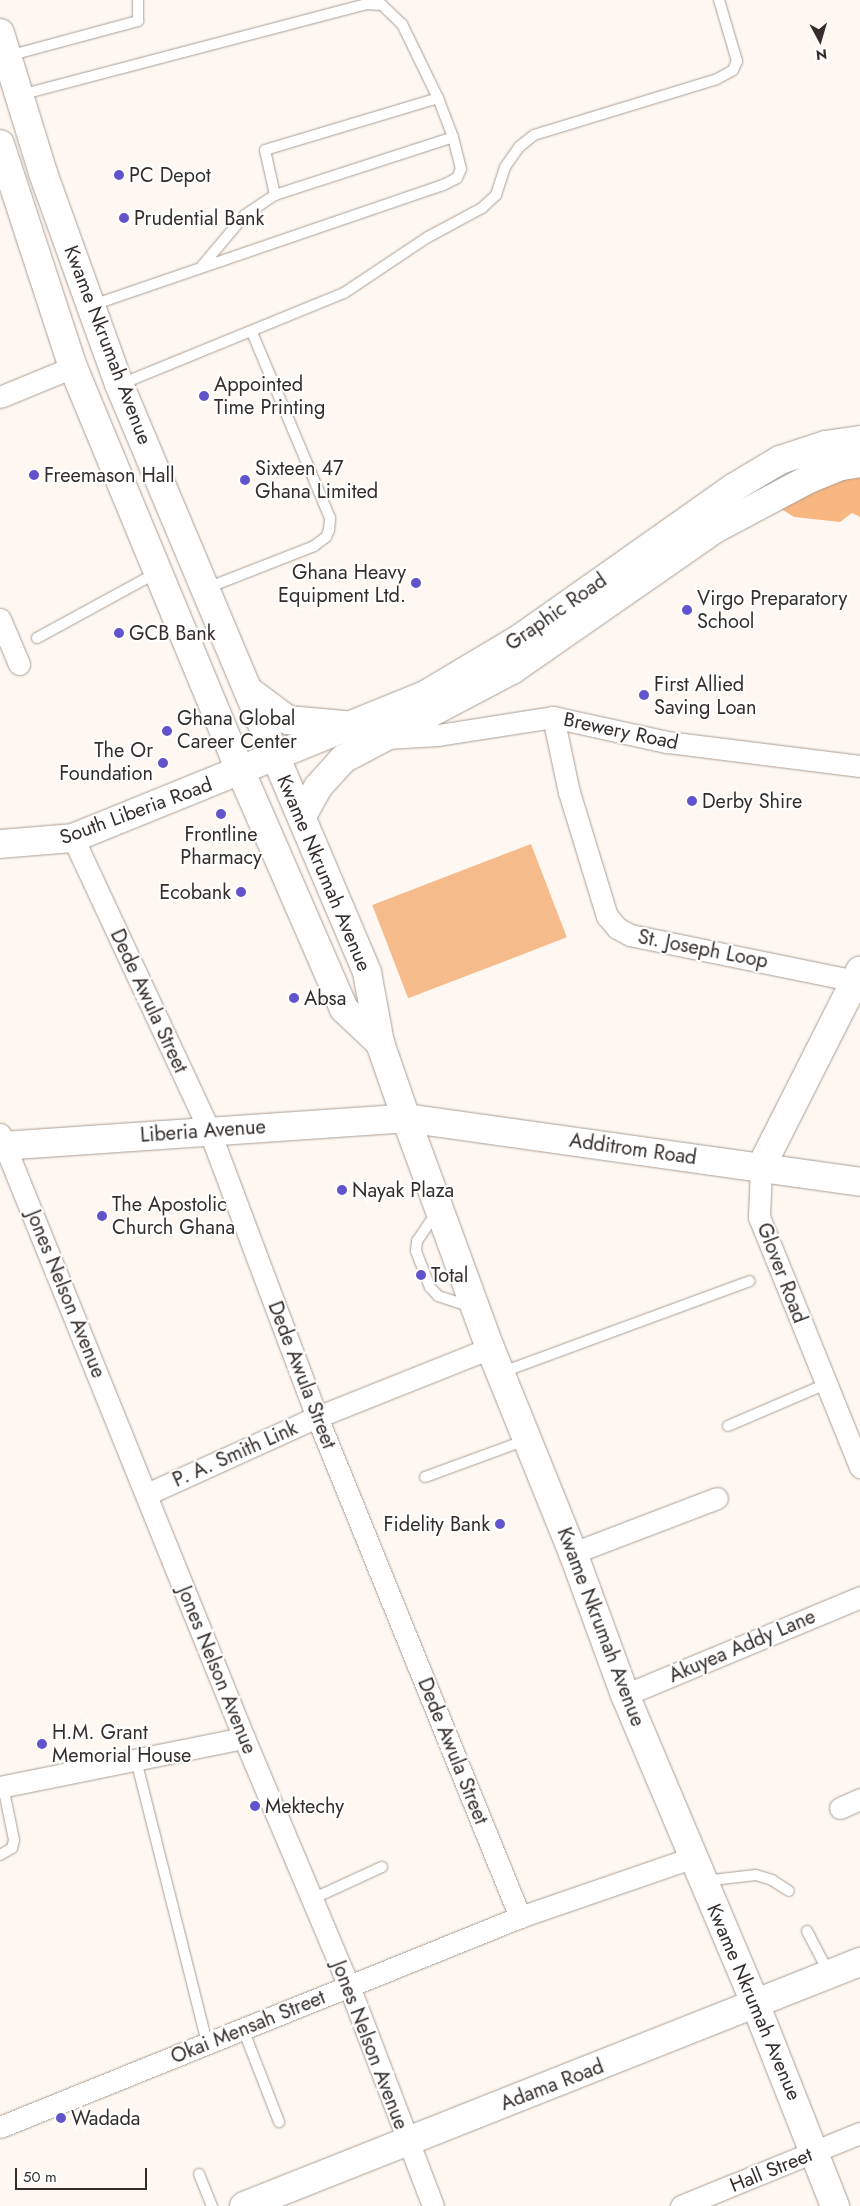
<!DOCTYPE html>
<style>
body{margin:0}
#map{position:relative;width:860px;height:2206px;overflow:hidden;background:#fff8f2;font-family:Jost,sans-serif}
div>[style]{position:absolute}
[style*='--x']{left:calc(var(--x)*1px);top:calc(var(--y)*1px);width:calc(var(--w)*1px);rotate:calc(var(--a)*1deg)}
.green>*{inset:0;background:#f6bb8a;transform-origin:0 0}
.forest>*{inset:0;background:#f8b780}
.roads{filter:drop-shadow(0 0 1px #a99e96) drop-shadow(0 0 1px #a99e96)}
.lane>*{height:10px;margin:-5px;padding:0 5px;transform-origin:5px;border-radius:5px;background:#fff}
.street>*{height:21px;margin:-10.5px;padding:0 10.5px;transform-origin:10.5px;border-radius:10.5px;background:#fff}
.secondary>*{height:28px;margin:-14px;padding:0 14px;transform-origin:14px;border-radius:14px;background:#fff}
.primary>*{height:28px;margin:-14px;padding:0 14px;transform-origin:14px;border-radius:14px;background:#fff}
.dots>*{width:14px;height:14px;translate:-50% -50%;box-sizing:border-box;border:2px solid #fff;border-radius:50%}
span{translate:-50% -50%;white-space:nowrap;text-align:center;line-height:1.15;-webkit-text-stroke:4px #fff;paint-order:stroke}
.poi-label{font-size:20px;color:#332e2b}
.left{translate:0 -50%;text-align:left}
.right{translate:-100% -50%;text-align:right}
.street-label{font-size:20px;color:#332e2b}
.north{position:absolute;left:795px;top:15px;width:50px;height:50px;-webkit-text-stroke:4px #fff;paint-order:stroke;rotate:174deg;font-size:14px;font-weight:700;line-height:20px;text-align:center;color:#332e2b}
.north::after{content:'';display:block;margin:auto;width:18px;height:22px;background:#332e2b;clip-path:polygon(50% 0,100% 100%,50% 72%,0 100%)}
.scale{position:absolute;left:15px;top:2168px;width:132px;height:22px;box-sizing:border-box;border:2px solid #332e2b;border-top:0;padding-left:6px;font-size:15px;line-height:18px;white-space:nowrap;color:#332e2b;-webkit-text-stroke:4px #fff;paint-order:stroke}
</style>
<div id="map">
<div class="green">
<div style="left:531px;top:844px;width:100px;height:170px;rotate:69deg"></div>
</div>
<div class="forest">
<div style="clip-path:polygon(860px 471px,860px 517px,852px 513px,840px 522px,794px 517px,775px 505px)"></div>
</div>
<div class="roads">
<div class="lane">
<div style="--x:8;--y:56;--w:135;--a:-15.1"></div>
<div style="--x:138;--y:21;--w:21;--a:-90"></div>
<div style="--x:20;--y:95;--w:358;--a:-14.7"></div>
<div style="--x:366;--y:4;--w:16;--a:4"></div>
<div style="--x:382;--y:5;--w:28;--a:44"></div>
<div style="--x:402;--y:24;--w:82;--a:64.1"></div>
<div style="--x:438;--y:98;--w:42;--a:69"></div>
<div style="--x:453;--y:137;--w:33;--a:76"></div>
<div style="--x:461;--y:169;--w:10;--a:114"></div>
<div style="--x:457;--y:178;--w:16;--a:153"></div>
<div style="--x:443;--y:185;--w:371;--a:161.1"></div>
<div style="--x:275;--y:195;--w:46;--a:-102.5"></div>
<div style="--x:265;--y:150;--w:181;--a:-16.7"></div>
<div style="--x:202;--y:266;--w:67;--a:-49.9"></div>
<div style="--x:245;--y:215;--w:36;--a:-34"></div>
<div style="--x:275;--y:195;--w:187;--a:-18"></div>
<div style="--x:121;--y:384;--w:241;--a:-22.2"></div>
<div style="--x:344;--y:293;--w:101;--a:-33.7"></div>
<div style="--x:428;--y:237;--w:61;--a:-28.2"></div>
<div style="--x:482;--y:208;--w:19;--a:-43"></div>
<div style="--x:496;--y:195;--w:29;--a:-72"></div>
<div style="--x:505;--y:167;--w:24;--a:-55"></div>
<div style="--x:519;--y:147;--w:19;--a:-39"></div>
<div style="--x:534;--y:135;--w:191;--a:-17"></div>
<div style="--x:717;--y:79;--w:18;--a:-29"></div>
<div style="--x:733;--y:70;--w:10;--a:-66"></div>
<div style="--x:737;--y:61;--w:64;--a:-106.4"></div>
<div style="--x:207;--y:588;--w:115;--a:-21.4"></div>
<div style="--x:314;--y:546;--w:15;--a:-37"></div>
<div style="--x:326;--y:537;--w:8;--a:-67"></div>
<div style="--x:329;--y:530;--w:12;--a:-85"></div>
<div style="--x:330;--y:518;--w:202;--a:-112.8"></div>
<div style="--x:37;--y:638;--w:138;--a:-28.6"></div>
<div style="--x:436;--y:1213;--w:34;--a:124"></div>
<div style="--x:417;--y:1241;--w:10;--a:96"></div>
<div style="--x:416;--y:1251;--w:39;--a:69"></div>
<div style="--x:430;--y:1287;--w:12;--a:48"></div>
<div style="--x:438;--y:1296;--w:36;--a:18"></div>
<div style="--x:500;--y:1373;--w:266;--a:-20.2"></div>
<div style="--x:728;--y:1426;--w:107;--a:-23.2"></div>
<div style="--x:425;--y:1477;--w:108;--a:-20.1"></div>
<div style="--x:136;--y:1760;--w:292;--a:75.9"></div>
<div style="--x:0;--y:1855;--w:14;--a:-30"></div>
<div style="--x:12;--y:1848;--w:8;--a:-76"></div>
<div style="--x:14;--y:1840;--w:55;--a:-101.5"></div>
<div style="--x:704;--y:1881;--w:52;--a:-6.6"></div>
<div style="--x:756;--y:1875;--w:17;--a:17"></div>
<div style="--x:772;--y:1880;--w:20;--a:33"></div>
<div style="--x:312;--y:1899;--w:77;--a:-24.6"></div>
<div style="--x:807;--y:1931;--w:47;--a:62.4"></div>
<div style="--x:243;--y:2029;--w:100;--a:68.8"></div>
<div style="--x:199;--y:2174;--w:35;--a:68"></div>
</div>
<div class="street">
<div style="--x:0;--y:397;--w:79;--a:-22.3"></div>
<div style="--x:0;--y:619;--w:49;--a:67.1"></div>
<div style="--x:553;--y:717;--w:77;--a:78"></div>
<div style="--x:569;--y:792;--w:130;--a:73"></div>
<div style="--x:607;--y:916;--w:16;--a:50"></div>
<div style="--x:617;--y:928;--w:15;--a:28"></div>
<div style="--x:630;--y:935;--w:235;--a:11.5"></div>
<div style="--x:386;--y:738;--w:52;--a:-3.3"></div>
<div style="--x:438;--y:735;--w:116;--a:-8.9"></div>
<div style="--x:553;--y:717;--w:117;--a:12.4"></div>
<div style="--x:667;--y:742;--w:194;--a:7.1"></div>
<div style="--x:73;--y:838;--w:322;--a:65"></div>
<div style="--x:209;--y:1130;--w:307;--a:69.4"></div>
<div style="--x:317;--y:1417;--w:540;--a:67.9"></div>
<div style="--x:0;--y:1134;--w:651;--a:68"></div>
<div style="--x:244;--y:1738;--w:269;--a:67.1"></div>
<div style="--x:349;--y:1986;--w:235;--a:69.1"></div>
<div style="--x:761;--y:1167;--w:50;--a:92.3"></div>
<div style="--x:759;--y:1217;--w:270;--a:68"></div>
<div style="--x:147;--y:1494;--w:187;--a:-24.4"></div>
<div style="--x:317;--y:1417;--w:186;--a:-21.7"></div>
<div style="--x:573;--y:1553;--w:154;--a:-20.9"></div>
<div style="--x:625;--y:1695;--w:255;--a:-22.6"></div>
<div style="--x:0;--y:1787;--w:249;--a:-11.4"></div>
<div style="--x:840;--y:1808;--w:22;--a:-24"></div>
<div style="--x:0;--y:2127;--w:561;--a:-21.99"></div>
<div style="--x:520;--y:1917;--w:184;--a:-19"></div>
<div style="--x:681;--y:2206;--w:193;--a:-22.2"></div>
</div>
<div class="secondary">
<div style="--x:0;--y:33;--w:146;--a:72.9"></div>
<div style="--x:43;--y:173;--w:224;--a:70.2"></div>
<div style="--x:119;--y:384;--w:406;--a:67.2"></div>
<div style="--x:0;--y:144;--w:235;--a:71.9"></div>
<div style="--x:73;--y:367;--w:438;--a:67.5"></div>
<div style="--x:761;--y:1167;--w:220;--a:-63.2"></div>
<div style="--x:244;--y:2206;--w:663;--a:-21.61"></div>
<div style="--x:835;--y:2206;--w:216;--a:-111.5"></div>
<div style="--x:756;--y:2005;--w:337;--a:-112.9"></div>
<div style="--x:625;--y:1695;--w:151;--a:-110.1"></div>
<div style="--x:573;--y:1553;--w:221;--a:-112"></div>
<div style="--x:490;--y:1348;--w:245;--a:-110.1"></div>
<div style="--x:406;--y:1118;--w:458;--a:8"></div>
</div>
<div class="primary">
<div style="--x:249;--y:691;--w:49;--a:36.6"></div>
<div style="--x:288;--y:720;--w:56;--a:5.1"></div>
<div style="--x:241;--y:772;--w:258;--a:66.5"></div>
<div style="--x:344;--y:1009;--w:50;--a:43.4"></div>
<div style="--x:302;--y:816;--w:33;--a:-61"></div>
<div style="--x:318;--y:787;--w:38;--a:-48"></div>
<div style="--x:343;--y:759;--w:191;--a:-27.8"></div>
<div style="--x:512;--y:670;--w:247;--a:-34.8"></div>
<div style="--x:715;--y:529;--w:106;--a:-28"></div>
<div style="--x:809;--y:479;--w:35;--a:-22"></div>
<div style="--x:842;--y:466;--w:18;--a:-9"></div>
<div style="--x:0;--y:844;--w:73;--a:-4.7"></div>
<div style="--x:73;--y:838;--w:380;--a:-22.1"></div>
<div style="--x:425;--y:695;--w:109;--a:-30.8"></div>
<div style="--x:519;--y:639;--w:262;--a:-35.2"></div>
<div style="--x:733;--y:488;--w:55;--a:-30.8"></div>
<div style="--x:780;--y:460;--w:47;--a:-18.4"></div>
<div style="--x:825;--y:445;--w:35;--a:-8"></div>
<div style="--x:0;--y:1146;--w:407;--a:-3.9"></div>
<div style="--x:406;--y:1118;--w:79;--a:-109.1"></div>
<div style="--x:380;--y:1043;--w:72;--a:-100.4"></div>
<div style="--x:367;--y:972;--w:233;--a:-113"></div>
</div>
</div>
<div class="dots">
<div style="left:119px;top:175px;background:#6153cc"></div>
<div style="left:124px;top:218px;background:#6153cc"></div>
<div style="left:204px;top:396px;background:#6153cc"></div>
<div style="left:34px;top:475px;background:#6153cc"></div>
<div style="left:245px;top:480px;background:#6153cc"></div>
<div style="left:416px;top:583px;background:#6153cc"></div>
<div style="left:687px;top:610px;background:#6153cc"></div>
<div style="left:119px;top:633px;background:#6153cc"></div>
<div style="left:644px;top:695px;background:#6153cc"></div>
<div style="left:167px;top:731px;background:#6153cc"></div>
<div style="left:163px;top:763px;background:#6153cc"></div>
<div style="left:692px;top:801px;background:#6153cc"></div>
<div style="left:221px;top:814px;background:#6153cc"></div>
<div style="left:241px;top:892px;background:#6153cc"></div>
<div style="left:294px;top:998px;background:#6153cc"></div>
<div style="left:342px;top:1190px;background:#6153cc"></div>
<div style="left:102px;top:1216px;background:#6153cc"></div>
<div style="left:421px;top:1275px;background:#6153cc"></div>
<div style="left:500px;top:1524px;background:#6153cc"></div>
<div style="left:42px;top:1744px;background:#6153cc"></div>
<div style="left:255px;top:1806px;background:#6153cc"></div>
<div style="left:61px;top:2118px;background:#6153cc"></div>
</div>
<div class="poi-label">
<span class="left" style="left:129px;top:175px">PC Depot</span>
<span class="left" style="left:134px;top:218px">Prudential Bank</span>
<span class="left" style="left:214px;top:396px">Appointed<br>Time Printing</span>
<span class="left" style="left:255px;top:480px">Sixteen 47<br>Ghana Limited</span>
<span class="left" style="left:44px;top:475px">Freemason Hall</span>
<span class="right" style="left:406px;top:584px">Ghana Heavy<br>Equipment Ltd.</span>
<span class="left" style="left:697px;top:610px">Virgo Preparatory<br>School</span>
<span class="left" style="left:129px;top:633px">GCB Bank</span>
<span class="left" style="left:654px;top:696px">First Allied<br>Saving Loan</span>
<span class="left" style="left:177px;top:730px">Ghana Global<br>Career Center</span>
<span class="right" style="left:153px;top:762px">The Or<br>Foundation</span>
<span class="left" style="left:702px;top:801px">Derby Shire</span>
<span style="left:221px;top:846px">Frontline<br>Pharmacy</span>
<span class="right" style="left:231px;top:892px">Ecobank</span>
<span class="left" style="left:304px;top:998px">Absa</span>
<span class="left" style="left:352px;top:1190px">Nayak Plaza</span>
<span class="left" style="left:112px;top:1216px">The Apostolic<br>Church Ghana</span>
<span class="left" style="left:431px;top:1275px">Total</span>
<span class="right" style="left:490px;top:1524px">Fidelity Bank</span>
<span class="left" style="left:52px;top:1744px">H.M. Grant<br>Memorial House</span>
<span class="left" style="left:265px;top:1806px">Mektechy</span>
<span class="left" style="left:71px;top:2118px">Wadada</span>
</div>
<div class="street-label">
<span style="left:108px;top:345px;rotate:69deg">Kwame Nkrumah Avenue</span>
<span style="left:556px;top:612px;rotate:-35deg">Graphic Road</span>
<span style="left:621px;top:731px;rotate:12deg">Brewery Road</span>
<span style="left:136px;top:811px;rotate:-20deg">South Liberia Road</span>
<span style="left:324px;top:873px;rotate:67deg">Kwame Nkrumah Avenue</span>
<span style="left:703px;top:949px;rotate:11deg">St. Joseph Loop</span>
<span style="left:149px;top:1001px;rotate:65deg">Dede Awula Street</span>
<span style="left:203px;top:1131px;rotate:-4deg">Liberia Avenue</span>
<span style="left:633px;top:1149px;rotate:8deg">Additrom Road</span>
<span style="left:782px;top:1273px;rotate:69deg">Glover Road</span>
<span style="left:66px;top:1294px;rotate:68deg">Jones Nelson Avenue</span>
<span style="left:302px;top:1375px;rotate:69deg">Dede Awula Street</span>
<span style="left:235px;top:1454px;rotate:-24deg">P. A. Smith Link</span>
<span style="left:601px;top:1627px;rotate:69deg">Kwame Nkrumah Avenue</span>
<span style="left:742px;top:1646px;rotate:-23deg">Akuyea Addy Lane</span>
<span style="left:217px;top:1670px;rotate:68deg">Jones Nelson Avenue</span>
<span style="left:453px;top:1751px;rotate:68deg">Dede Awula Street</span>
<span style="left:754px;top:2002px;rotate:67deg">Kwame Nkrumah Avenue</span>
<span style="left:248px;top:2027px;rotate:-22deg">Okai Mensah Street</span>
<span style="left:370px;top:2045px;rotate:69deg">Jones Nelson Avenue</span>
<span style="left:552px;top:2085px;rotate:-21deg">Adama Road</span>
<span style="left:771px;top:2170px;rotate:-22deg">Hall Street</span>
</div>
<div class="north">N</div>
<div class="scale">50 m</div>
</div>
